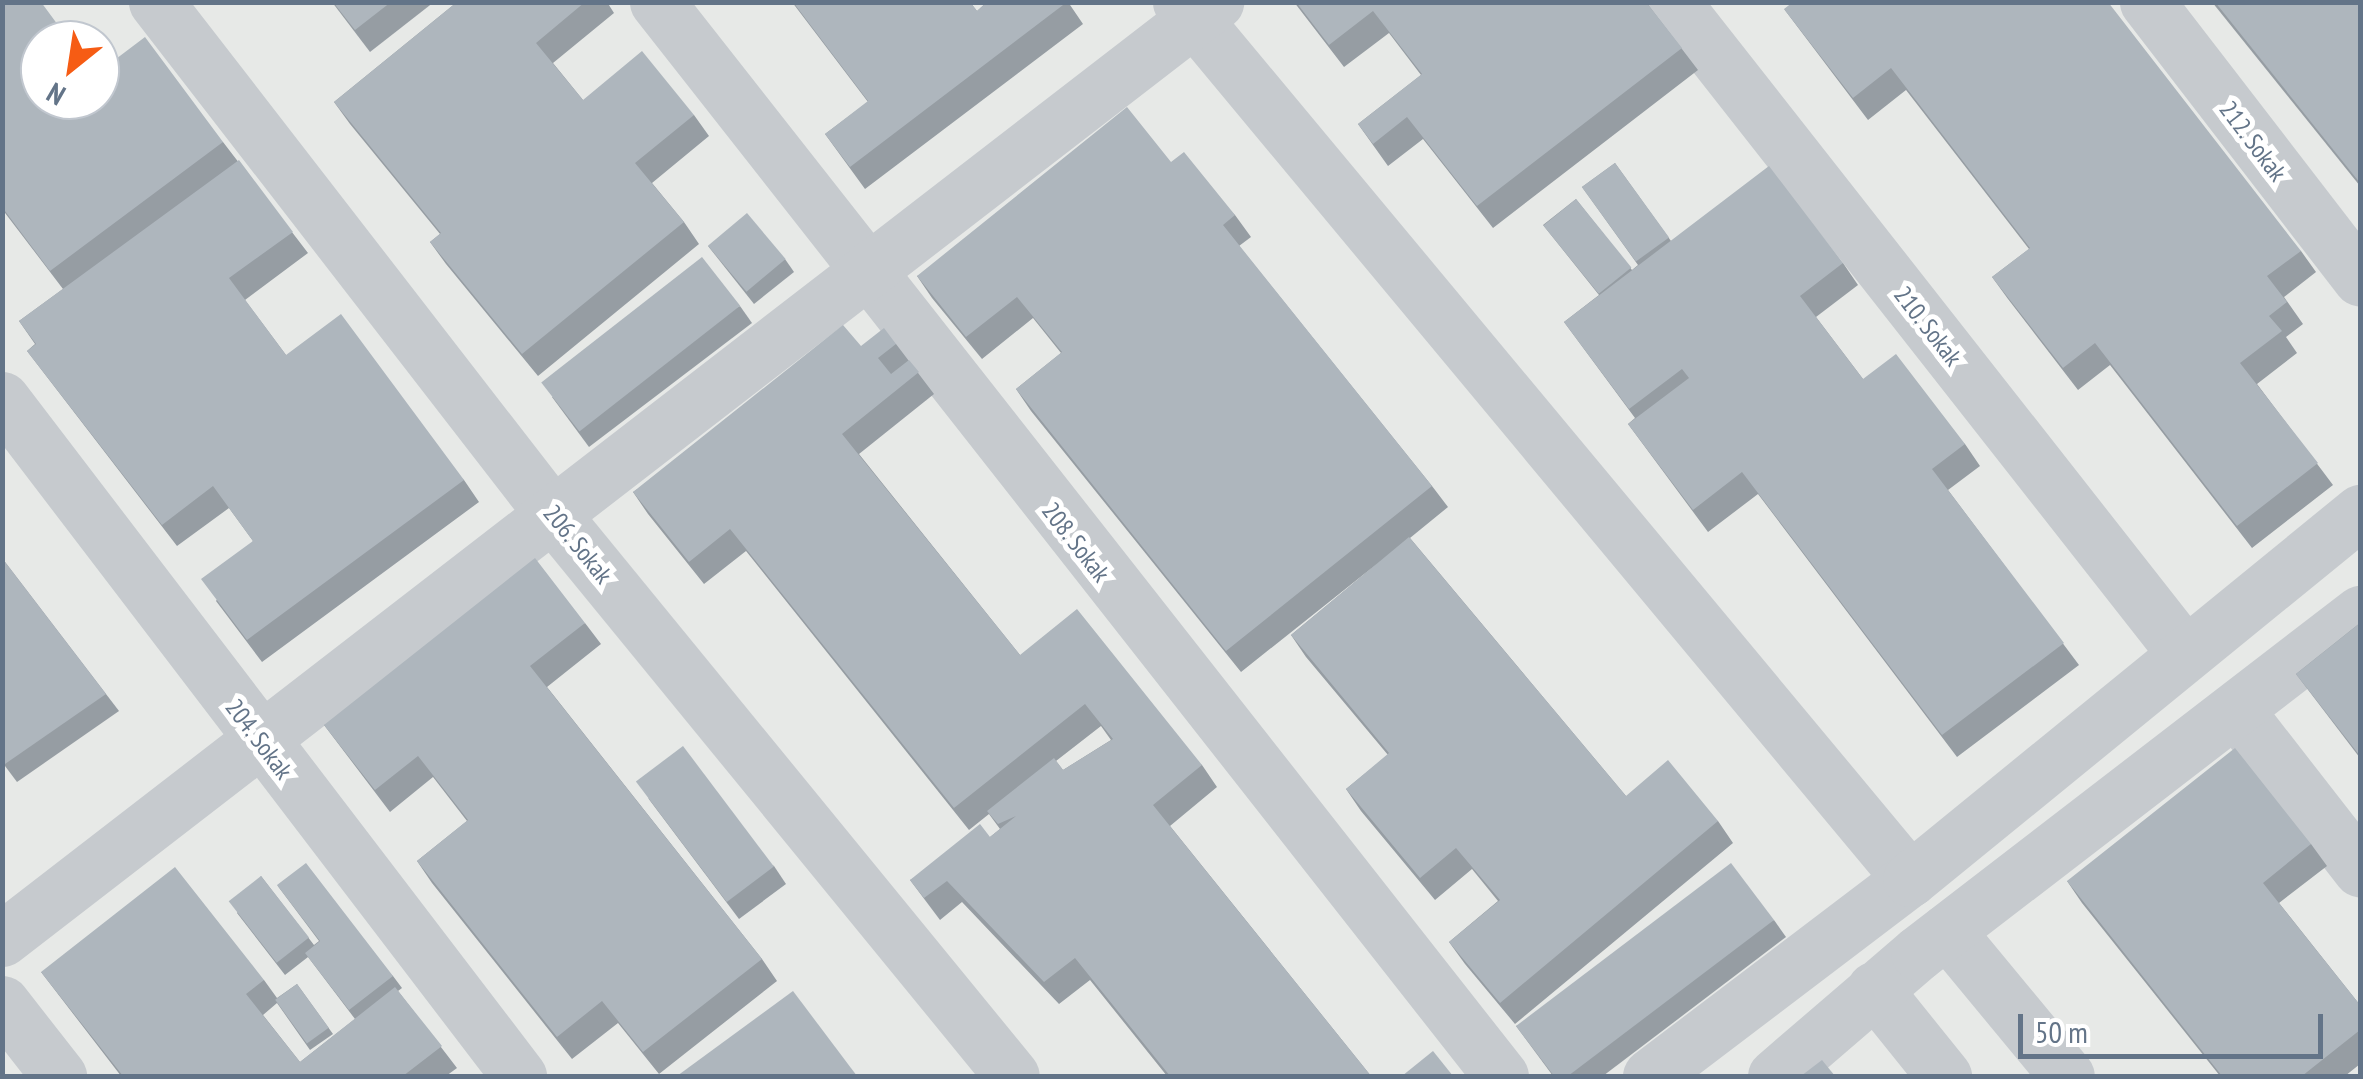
<!DOCTYPE html>
<style>
body{margin:0}
#map{position:relative;width:2363px;height:1079px;overflow:hidden;background:#f7f7f3;font-family:"PT Sans Narrow",sans-serif}
div>[style]{position:absolute}
[style*='--x']{left:calc(var(--x)*1px);top:calc(var(--y)*1px);width:calc(var(--w)*1px);rotate:calc(var(--a)*1deg)}
.built>*{inset:0;background:#e7e9e7}
.minor>*{height:55px;margin:-27.5px;padding:0 27.5px;transform-origin:27.5px;border-radius:27.5px;background:#c6cace}
.wall>*{inset:0;background:#969da3}
.building>*{inset:0;background:#aeb6bd;transform-origin:0 0}
span{translate:-50% -50%;white-space:nowrap;text-align:center;line-height:1.15;-webkit-text-stroke:10px #fff;paint-order:stroke}
.street-label{font-size:25px;color:#637488}
.frame{position:absolute;inset:0;border:5px solid #637488;pointer-events:none}
.north{position:absolute;left:20px;top:20px;width:100px;height:100px;box-sizing:border-box;background:#fff;border:2px solid #c1c7cf;border-radius:50%;rotate:210deg;font-size:28px;font-weight:700;line-height:40px;text-align:center;color:#637488}
.north::after{content:'';display:block;margin:auto;width:35px;height:45px;background:#f65c14;clip-path:polygon(50% 0,100% 100%,50% 72%,0 100%)}
.scale{position:absolute;left:2018px;top:1014px;width:305px;height:45px;box-sizing:border-box;border:5px solid #637488;border-top:0;padding-left:12px;font-size:30px;line-height:35px;white-space:nowrap;color:#637488;-webkit-text-stroke:8px #fff;paint-order:stroke}
</style>
<div id="map">
<div class="built">
<div style="clip-path:polygon(evenodd,3px 3px,2360px 3px,2360px 1076px,3px 1076px,3px 3px,40px 40px,100px 40px,100px 100px,40px 100px,40px 40px)"></div>
</div>
<div class="minor">
<div style="--x:156;--y:2;--w:650;--a:52.25"></div>
<div style="--x:554;--y:516;--w:723;--a:50.72"></div>
<div style="--x:657;--y:2;--w:1366;--a:51.84"></div>
<div style="--x:1180;--y:2;--w:1141;--a:50.23"></div>
<div style="--x:1673;--y:2;--w:824;--a:51.85"></div>
<div style="--x:2147;--y:2;--w:349;--a:52.4"></div>
<div style="--x:2;--y:399;--w:852;--a:52.63"></div>
<div style="--x:2236;--y:710;--w:202;--a:52.1"></div>
<div style="--x:1947;--y:931;--w:188;--a:50.4"></div>
<div style="--x:2;--y:939;--w:1534;--a:-37.66"></div>
<div style="--x:1874;--y:989;--w:112;--a:51.2"></div>
<div style="--x:2;--y:1003;--w:93;--a:52"></div>
<div style="--x:1650;--y:1076;--w:326;--a:-37.2"></div>
<div style="--x:1910;--y:879;--w:581;--a:-39.2"></div>
<div style="--x:1775;--y:1076;--w:189;--a:-40.7"></div>
<div style="--x:1918;--y:953;--w:558;--a:-37.57"></div>
</div>
<div class="wall">
<div style="clip-path:polygon(2px 2px,40px 100px,223px 142px,308px 253px,245px 300px,286px 355px,464px 480px,479px 502px,262px 662px,216px 601px,253px 541px,229px 508px,177px 546px,27px 351px,35px 344px,19px 321px,63px 289px,2px 209px)"></div>
<div style="clip-path:polygon(332px 2px,434px 2px,370px 52px)"></div>
<div style="clip-path:polygon(457px 2px,607px 2px,614px 13px,553px 63px,583px 100px,694px 115px,709px 136px,652px 183px,684px 222px,699px 244px,538px 376px,446px 264px,430px 242px,440px 234px,350px 124px,334px 102px)"></div>
<div style="clip-path:polygon(792px 2px,970px 2px,977px 11px,987px 2px,1068px 2px,1083px 24px,865px 189px,825px 134px,868px 102px)"></div>
<div style="clip-path:polygon(1294px 2px,1646px 2px,1698px 70px,1493px 228px,1423px 139px,1388px 166px,1358px 124px,1421px 75px,1389px 33px,1344px 67px)"></div>
<div style="clip-path:polygon(2212px 2px,2360px 2px,2360px 186px)"></div>
<div style="clip-path:polygon(1784px 9px,2301px 251px,2316px 272px,2284px 297px,2303px 324px,2286px 337px,2297px 353px,2257px 384px,2333px 485px,2252px 548px,2110px 365px,2078px 390px,2008px 299px,1992px 277px,2029px 249px,1906px 90px,1868px 120px)"></div>
<div style="clip-path:polygon(1171px 162px,1235px 215px,1251px 237px,1239px 246px,1432px 486px,1448px 507px,1410px 538px,1626px 796px,1718px 821px,1733px 843px,1515px 1024px,1465px 964px,1449px 942px,1498px 901px,1472px 869px,1435px 900px,1361px 811px,1346px 789px,1388px 755px,1306px 657px,1291px 635px,1378px 563px,1241px 672px,1031px 411px,1016px 389px,1061px 353px,1033px 318px,982px 359px,932px 298px,917px 276px)"></div>
<div style="clip-path:polygon(1615px 163px,1671px 241px,1843px 263px,1858px 285px,1816px 317px,1863px 379px,1965px 444px,1980px 466px,1948px 490px,2079px 665px,1957px 757px,1758px 494px,1708px 532px,1628px 424px,1635px 418px,1564px 322px,1599px 295px,1543px 225px,1576px 199px,1632px 270px,1638px 265px,1582px 187px)"></div>
<div style="clip-path:polygon(708px 246px,785px 259px,794px 272px,754px 304px)"></div>
<div style="clip-path:polygon(740px 306px,752px 323px,589px 447px,552px 397px)"></div>
<div style="clip-path:polygon(evenodd,896px 344px,934px 394px,859px 454px,1020px 655px,1202px 765px,1217px 787px,1170px 826px,1371px 1076px,1167px 1076px,1090px 980px,1059px 1004px,962px 902px,940px 920px,910px 880px,990px 837px,1000px 829px,989px 814px,969px 830px,746px 551px,704px 584px,648px 514px,633px 492px,861px 346px,896px 344px,1101px 726px,1111px 740px,1063px 770px,1056px 761px,1101px 726px)"></div>
<div style="clip-path:polygon(2px 558px,119px 711px,17px 782px,2px 762px)"></div>
<div style="clip-path:polygon(585px 623px,601px 644px,547px 687px,762px 959px,777px 981px,659px 1074px,618px 1023px,572px 1059px,432px 883px,417px 861px,467px 821px,433px 777px,390px 812px,324px 725px)"></div>
<div style="clip-path:polygon(2360px 623px,2360px 758px,2296px 674px)"></div>
<div style="clip-path:polygon(648px 798px,774px 866px,786px 884px,739px 919px)"></div>
<div style="clip-path:polygon(2311px 844px,2327px 866px,2279px 903px,2360px 1005px,2360px 1064px,2345px 1076px,2220px 1076px,2082px 903px,2067px 881px)"></div>
<div style="clip-path:polygon(261px 876px,314px 945px,319px 941px,277px 885px,393px 976px,402px 988px,398px 991px,457px 1068px,446px 1076px,121px 1076px,41px 972px,264px 980px,277px 998px,297px 984px,333px 1034px,310px 1050px,277px 1003px,263px 1015px,300px 1062px,355px 1019px,308px 957px,285px 975px,237px 913px)"></div>
<div style="clip-path:polygon(1774px 920px,1786px 937px,1603px 1076px,1553px 1076px,1516px 1026px)"></div>
</div>
<div class="building">
<div style="clip-path:polygon(2px 2px,41px 2px,69px 40px,40px 40px,40px 100px,100px 100px,100px 71px,145px 37px,223px 142px,50px 271px,2px 207px)"></div>
<div style="clip-path:polygon(333px 2px,391px 2px,355px 30px)"></div>
<div style="clip-path:polygon(457px 2px,585px 2px,536px 43px,583px 100px,642px 51px,694px 115px,635px 163px,684px 222px,522px 354px,430px 242px,441px 233px,334px 102px)"></div>
<div style="clip-path:polygon(793px 2px,970px 2px,977px 11px,987px 2px,1067px 2px,850px 167px,825px 134px,868px 101px)"></div>
<div style="clip-path:polygon(1296px 2px,1646px 2px,1682px 48px,1477px 206px,1407px 117px,1373px 144px,1358px 124px,1422px 74px,1373px 11px,1329px 45px)"></div>
<div style="clip-path:polygon(1793px 2px,2108px 2px,2301px 251px,2267px 276px,2287px 302px,2269px 316px,2282px 331px,2240px 363px,2318px 463px,2237px 526px,2095px 343px,2063px 368px,1992px 277px,2030px 248px,1891px 68px,1853px 98px,1784px 9px)"></div>
<div style="clip-path:polygon(2215px 2px,2360px 2px,2360px 183px)"></div>
<div style="clip-path:polygon(1127px 107px,1171px 162px,1184px 152px,1235px 215px,1223px 225px,1432px 486px,1226px 651px,1016px 389px,1062px 352px,1017px 297px,966px 337px,917px 276px)"></div>
<div style="clip-path:polygon(239px 160px,293px 232px,229px 278px,286px 355px,341px 314px,464px 480px,247px 640px,201px 579px,253px 541px,213px 486px,162px 525px,27px 351px,36px 344px,19px 321px)"></div>
<div style="left:1615px;top:163px;width:92px;height:41px;rotate:54deg"></div>
<div style="clip-path:polygon(1769px 166px,1843px 263px,1800px 296px,1863px 379px,1896px 354px,1965px 444px,1932px 469px,2064px 643px,1942px 735px,1742px 472px,1693px 510px,1628px 424px,1689px 378px,1682px 369px,1629px 409px,1564px 322px)"></div>
<div style="left:1576px;top:199px;width:88px;height:42px;rotate:51deg"></div>
<div style="left:747px;top:213px;width:60px;height:51px;rotate:50deg"></div>
<div style="left:702px;top:257px;width:62px;height:204px;rotate:52deg"></div>
<div style="clip-path:polygon(843px 325px,861px 346px,884px 328px,896px 344px,878px 358px,891px 374px,909px 360px,919px 372px,842px 434px,1020px 655px,1077px 609px,1202px 765px,1153px 805px,1371px 1076px,1170px 1076px,1075px 958px,1044px 982px,947px 881px,924px 898px,910px 880px,980px 824px,990px 837px,1016px 816px,998px 824px,987px 811px,1054px 758px,1063px 770px,1113px 739px,1085px 704px,954px 808px,730px 529px,689px 562px,633px 492px)"></div>
<div style="clip-path:polygon(1409px 537px,1626px 796px,1668px 760px,1718px 821px,1500px 1003px,1449px 942px,1500px 900px,1456px 848px,1420px 878px,1346px 789px,1389px 753px,1291px 635px)"></div>
<div style="clip-path:polygon(2px 558px,106px 694px,5px 764px,2px 761px)"></div>
<div style="clip-path:polygon(535px 558px,585px 623px,530px 666px,762px 959px,643px 1052px,602px 1001px,557px 1037px,417px 861px,468px 820px,418px 756px,375px 790px,324px 725px)"></div>
<div style="clip-path:polygon(2360px 623px,2360px 756px,2296px 674px)"></div>
<div style="left:683px;top:746px;width:151px;height:59px;rotate:53deg"></div>
<div style="clip-path:polygon(2235px 748px,2311px 844px,2263px 883px,2360px 1005px,2360px 1030px,2302px 1076px,2222px 1076px,2067px 881px)"></div>
<div style="clip-path:polygon(306px 863px,393px 976px,349px 1010px,305px 953px,320px 941px,277px 885px)"></div>
<div style="clip-path:polygon(1731px 863px,1774px 920px,1568px 1076px,1554px 1076px,1516px 1026px)"></div>
<div style="clip-path:polygon(175px 867px,264px 980px,246px 994px,300px 1062px,395px 987px,442px 1046px,403px 1076px,123px 1076px,41px 972px)"></div>
<div style="left:261px;top:876px;width:78px;height:41px;rotate:52deg"></div>
<div style="left:297px;top:984px;width:54px;height:27px;rotate:54deg"></div>
<div style="clip-path:polygon(793px 991px,857px 1076px,677px 1076px)"></div>
<div style="clip-path:polygon(1433px 1051px,1453px 1076px,1402px 1076px)"></div>
<div style="clip-path:polygon(1822px 1060px,1835px 1076px,1801px 1076px)"></div>
</div>
<div class="street-label">
<span style="left:2253px;top:141px;rotate:53deg">212. Sokak</span>
<span style="left:1928px;top:326px;rotate:52deg">210. Sokak</span>
<span style="left:1076px;top:542px;rotate:52deg">208. Sokak</span>
<span style="left:578px;top:544px;rotate:51deg">206. Sokak</span>
<span style="left:259px;top:739px;rotate:53deg">204. Sokak</span>
</div>
<div class="frame"></div>
<div class="north">N</div>
<div class="scale">50 m</div>
</div>
